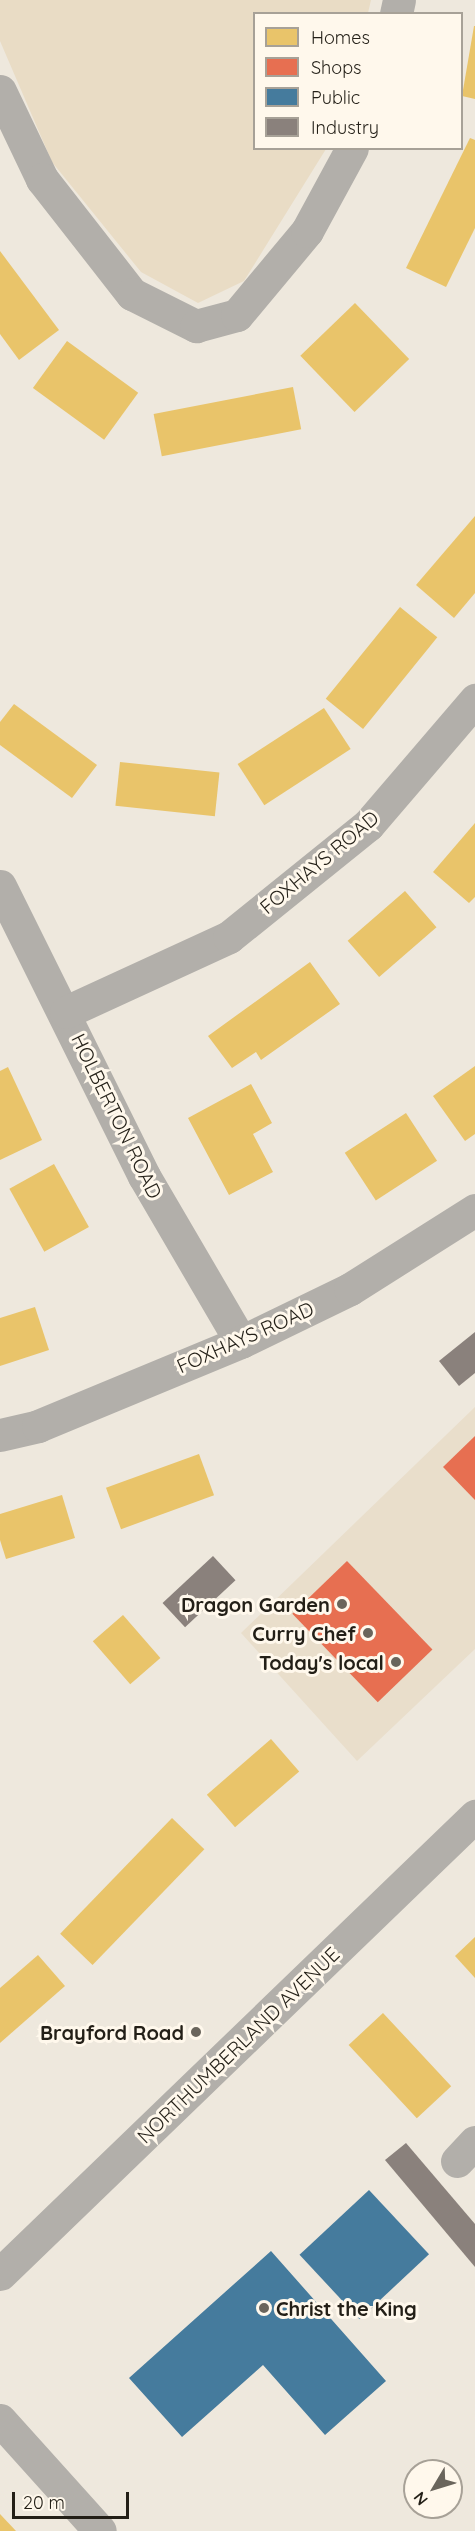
<!DOCTYPE html>
<style>
body{margin:0}
#map{position:relative;width:475px;height:2531px;overflow:hidden;background:#eee8dd;font-family:Quicksand,sans-serif}
div>[style]{position:absolute}
[style*='--x']{left:calc(var(--x)*1px);top:calc(var(--y)*1px);width:calc(var(--w)*1px);rotate:calc(var(--a)*1deg)}
.built>*{inset:0;background:#e9decb}
.green>*{inset:0;background:#e9dcc5}
.homes>*{inset:0;background:#e9c46a;transform-origin:0 0}
.shops>*{inset:0;background:#e76f51;transform-origin:0 0}
.public>*{inset:0;background:#457b9d;transform-origin:0 0}
.industry>*{inset:0;background:#8a817c;transform-origin:0 0}
.minor>*{height:33px;margin:-16.5px;padding:0 16.5px;transform-origin:16.5px;border-radius:16.5px;background:#b2afaa}
.dots>*{width:16px;height:16px;translate:-50% -50%;box-sizing:border-box;border:3px solid #fff8ec;border-radius:50%}
span{translate:-50% -50%;white-space:nowrap;text-align:center;line-height:1.15;-webkit-text-stroke:6px #fff8ec;paint-order:stroke}
.street-label{font-size:20px;color:#231f17}
.poi-label{font-size:20px;color:#231f17;font-weight:700}
.right{translate:-100% -50%;text-align:right}
.left{translate:0 -50%;text-align:left}
.legend{position:absolute;left:253px;top:12px;width:210px;height:138px;box-sizing:border-box;background:#fff8ec;border:2px solid #a7a197;margin:0;padding:8px 10px;list-style:none;font-size:18px;color:#231f17}
.legend li{display:flex;align-items:center;gap:12px;height:30px}
.legend b{width:30px;border:2px solid #a7a197}
.north{position:absolute;left:403px;top:2459px;width:60px;height:60px;box-sizing:border-box;background:#fff8ec;border:2px solid #a7a197;border-radius:50%;rotate:232deg;font-size:16px;font-weight:700;line-height:24px;text-align:center;color:#231f17}
.north::after{content:'';display:block;margin:auto;width:21px;height:27px;background:#6a655c;clip-path:polygon(50% 0,100% 100%,50% 72%,0 100%)}
.scale{position:absolute;left:12px;top:2492px;width:117px;height:27px;box-sizing:border-box;border:3px solid #231f17;border-top:0;padding-left:8px;font-size:18px;line-height:21px;white-space:nowrap;color:#231f17;-webkit-text-stroke:4px #fff8ec;paint-order:stroke}
</style>
<div id="map">
<div class="built">
<div style="clip-path:polygon(475px 1407px,475px 1649px,357px 1761px,241px 1633px)"></div>
</div>
<div class="green">
<div style="clip-path:polygon(0 0,371px 0,368px 13px,255px 14px,255px 148px,326px 149px,244px 281px,198px 303px,141px 272px,52px 162px,0 41px)"></div>
</div>
<div class="homes">
<div style="clip-path:polygon(474px 26px,475px 26px,475px 99px,462px 96px)"></div>
<div style="clip-path:polygon(470px 138px,475px 140px,475px 228px,446px 287px,406px 268px)"></div>
<div style="clip-path:polygon(0 251px,59px 330px,19px 360px,0 334px)"></div>
<div style="left:355px;top:303px;width:78px;height:76px;rotate:46deg"></div>
<div style="left:67px;top:341px;width:88px;height:58px;rotate:36deg"></div>
<div style="left:293px;top:387px;width:43px;height:142px;rotate:79deg"></div>
<div style="clip-path:polygon(475px 516px,475px 593px,454px 618px,416px 585px)"></div>
<div style="left:400px;top:607px;width:48px;height:118px;rotate:39deg"></div>
<div style="clip-path:polygon(14px 704px,97px 765px,72px 798px,0 745px,0 722px)"></div>
<div style="left:324px;top:708px;width:49px;height:103px;rotate:57deg"></div>
<div style="left:120px;top:762px;width:100px;height:44px;rotate:6deg"></div>
<div style="clip-path:polygon(475px 823px,475px 897px,469px 903px,433px 872px)"></div>
<div style="left:405px;top:891px;width:48px;height:76px;rotate:49deg"></div>
<div style="clip-path:polygon(310px 962px,340px 1004px,261px 1060px,256px 1052px,232px 1068px,208px 1036px)"></div>
<div style="clip-path:polygon(475px 1066px,475px 1134px,465px 1141px,433px 1096px)"></div>
<div style="clip-path:polygon(8px 1067px,42px 1140px,0 1160px,0 1071px)"></div>
<div style="clip-path:polygon(251px 1084px,272px 1123px,253px 1134px,273px 1172px,229px 1195px,188px 1118px)"></div>
<div style="left:406px;top:1113px;width:57px;height:73px;rotate:57deg"></div>
<div style="left:54px;top:1164px;width:72px;height:51px;rotate:61deg"></div>
<div style="clip-path:polygon(35px 1307px,49px 1350px,0 1366px,0 1318px)"></div>
<div style="left:199px;top:1454px;width:44px;height:99px;rotate:70deg"></div>
<div style="clip-path:polygon(62px 1495px,75px 1538px,6px 1559px,0 1540px,0 1514px)"></div>
<div style="left:123px;top:1615px;width:57px;height:40px;rotate:49deg"></div>
<div style="left:271px;top:1739px;width:43px;height:85px;rotate:49deg"></div>
<div style="left:172px;top:1818px;width:45px;height:161px;rotate:44deg"></div>
<div style="clip-path:polygon(475px 1937px,475px 1978px,455px 1956px)"></div>
<div style="clip-path:polygon(38px 1955px,65px 1986px,0 2043px,0 1988px)"></div>
<div style="left:383px;top:2013px;width:100px;height:47px;rotate:47deg"></div>
<div style="clip-path:polygon(0 2514px,16px 2531px,0 2531px)"></div>
</div>
<div class="shops">
<div style="clip-path:polygon(475px 1436px,475px 1500px,443px 1467px)"></div>
<div style="left:347px;top:1561px;width:123px;height:76px;rotate:46deg"></div>
</div>
<div class="public">
<div style="left:369px;top:2190px;width:88px;height:95px;rotate:47deg"></div>
<div style="clip-path:polygon(271px 2251px,386px 2381px,325px 2435px,263px 2365px,182px 2437px,129px 2378px)"></div>
</div>
<div class="industry">
<div style="clip-path:polygon(475px 1332px,475px 1373px,459px 1386px,439px 1361px)"></div>
<div style="left:213px;top:1556px;width:33px;height:69px;rotate:47deg"></div>
<div style="clip-path:polygon(406px 2143px,475px 2224px,475px 2267px,385px 2160px)"></div>
</div>
<div class="minor">
<div style="--x:396;--y:14;--w:14;--a:-78"></div>
<div style="--x:0;--y:91;--w:98;--a:64.5"></div>
<div style="--x:42;--y:179;--w:146;--a:52"></div>
<div style="--x:132;--y:294;--w:72;--a:26.6"></div>
<div style="--x:196;--y:326;--w:42;--a:-15"></div>
<div style="--x:237;--y:315;--w:109;--a:-50.2"></div>
<div style="--x:307;--y:231;--w:94;--a:-61.5"></div>
<div style="--x:0;--y:886;--w:324;--a:63.6"></div>
<div style="--x:144;--y:1176;--w:192;--a:59.7"></div>
<div style="--x:66;--y:1012;--w:179;--a:-24.7"></div>
<div style="--x:229;--y:937;--w:179;--a:-38.9"></div>
<div style="--x:368;--y:825;--w:165;--a:-49.4"></div>
<div style="--x:0;--y:1435;--w:39;--a:-13"></div>
<div style="--x:38;--y:1426;--w:220;--a:-22.5"></div>
<div style="--x:241;--y:1342;--w:121;--a:-25.9"></div>
<div style="--x:350;--y:1289;--w:148;--a:-32.3"></div>
<div style="--x:457;--y:2161;--w:26;--a:-47"></div>
<div style="--x:0;--y:2274;--w:660;--a:-43.96"></div>
<div style="--x:0;--y:2420;--w:149;--a:48"></div>
</div>
<div class="dots">
<div style="left:342px;top:1604px;background:#6a655c"></div>
<div style="left:368px;top:1633px;background:#6a655c"></div>
<div style="left:396px;top:1662px;background:#6a655c"></div>
<div style="left:196px;top:2032px;background:#6a655c"></div>
<div style="left:264px;top:2308px;background:#6a655c"></div>
</div>
<div class="street-label">
<span style="left:319px;top:862px;rotate:-40deg">FOXHAYS ROAD</span>
<span style="left:117px;top:1116px;rotate:64deg">HOLBERTON ROAD</span>
<span style="left:245px;top:1337px;rotate:-24deg">FOXHAYS ROAD</span>
<span style="left:238px;top:2045px;rotate:-44deg">NORTHUMBERLAND AVENUE</span>
</div>
<div class="poi-label">
<span class="right" style="left:330px;top:1604px">Dragon Garden</span>
<span class="right" style="left:356px;top:1633px">Curry Chef</span>
<span class="right" style="left:384px;top:1662px">Today's local</span>
<span class="right" style="left:184px;top:2032px">Brayford Road</span>
<span class="left" style="left:276px;top:2308px">Christ the King</span>
</div>
<ul class="legend">
<li><b style="height:16px;background:#e9c46a"></b>Homes</li>
<li><b style="height:16px;background:#e76f51"></b>Shops</li>
<li><b style="height:16px;background:#457b9d"></b>Public</li>
<li><b style="height:16px;background:#8a817c"></b>Industry</li>
</ul>
<div class="north">N</div>
<div class="scale">20 m</div>
</div>
